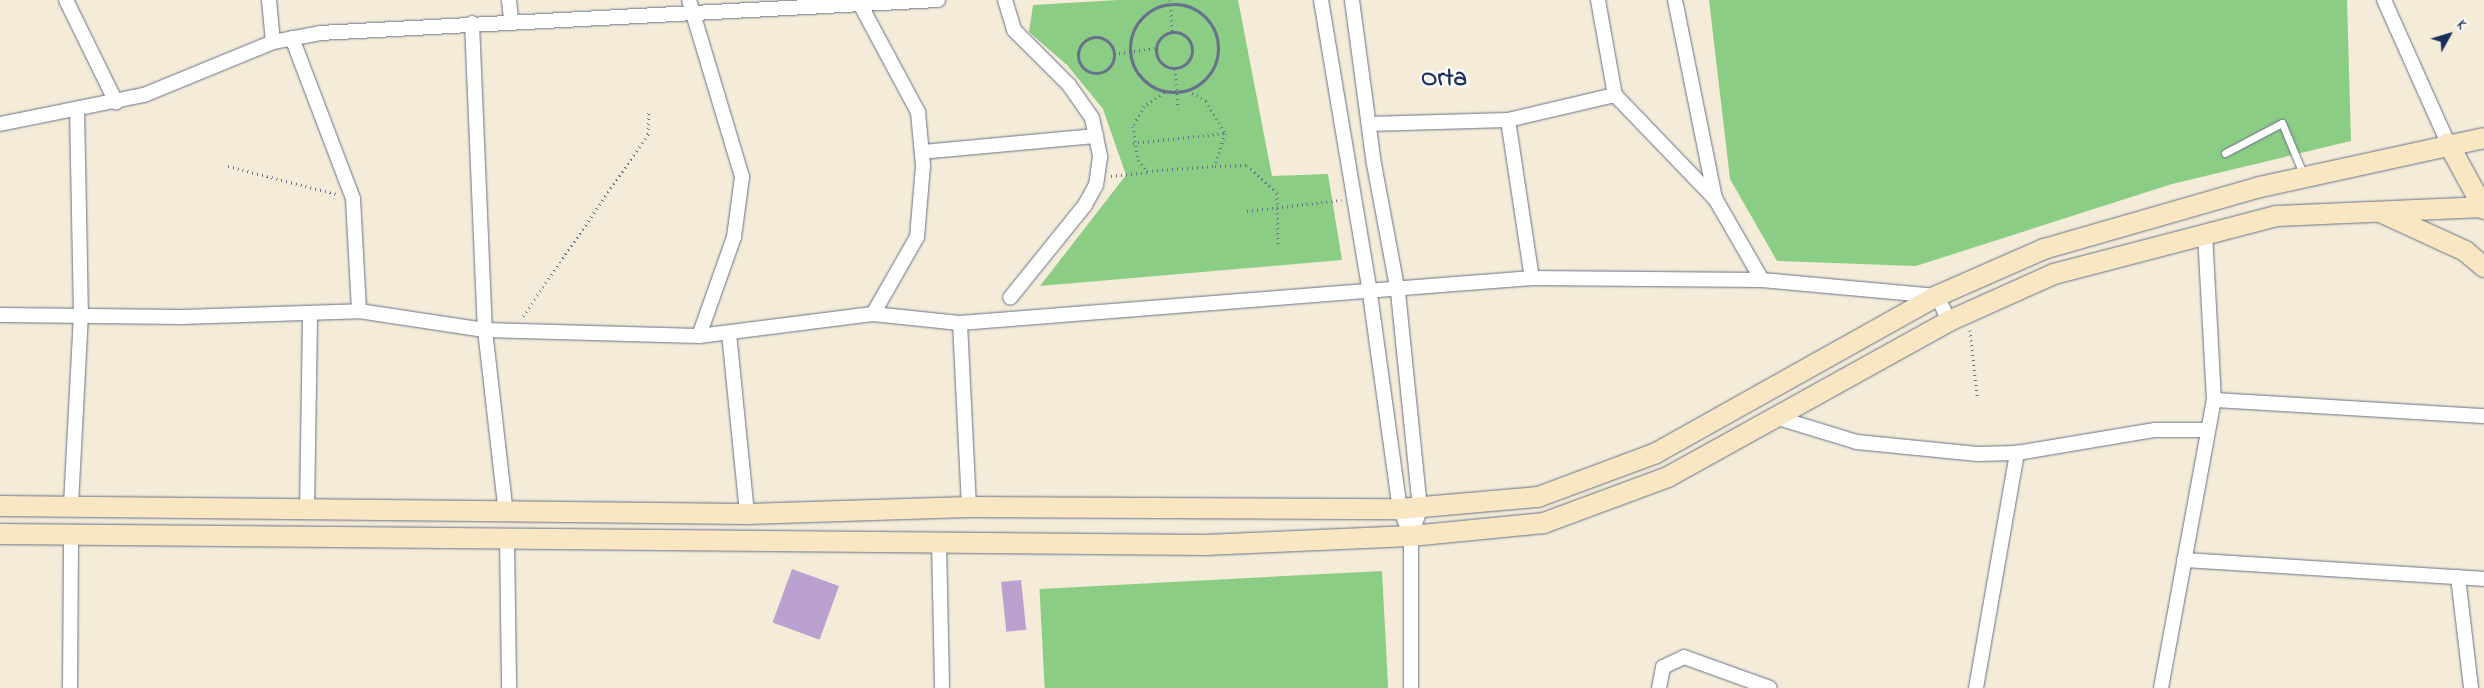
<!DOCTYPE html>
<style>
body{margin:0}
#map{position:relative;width:2484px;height:688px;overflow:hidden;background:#f4ecd8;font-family:"Indie Flower",sans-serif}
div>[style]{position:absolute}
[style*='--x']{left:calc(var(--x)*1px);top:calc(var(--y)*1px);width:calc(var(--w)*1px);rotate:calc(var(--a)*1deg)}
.green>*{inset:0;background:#8ccd85;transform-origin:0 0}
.building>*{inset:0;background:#bba1cf;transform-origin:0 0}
.path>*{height:3px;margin-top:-1.5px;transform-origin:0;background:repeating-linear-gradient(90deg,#677189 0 1px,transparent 0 5px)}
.path>.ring{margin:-1.5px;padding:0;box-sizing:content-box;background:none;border:3px solid #677189;border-radius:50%}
.roads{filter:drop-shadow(0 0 1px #677189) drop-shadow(0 0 1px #677189)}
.lane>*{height:7px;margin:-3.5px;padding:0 3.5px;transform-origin:3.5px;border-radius:3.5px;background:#fff}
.street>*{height:14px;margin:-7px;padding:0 7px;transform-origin:7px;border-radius:7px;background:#fff}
.secondary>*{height:20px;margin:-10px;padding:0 10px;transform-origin:10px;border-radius:10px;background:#f9e7c3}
span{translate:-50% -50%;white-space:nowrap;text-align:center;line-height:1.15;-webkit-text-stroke:5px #fdfcf7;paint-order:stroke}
.district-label{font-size:25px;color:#1b2f5e;font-weight:700}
.north{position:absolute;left:2424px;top:10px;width:50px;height:50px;-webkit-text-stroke:4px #fdfcf7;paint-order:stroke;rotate:51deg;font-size:14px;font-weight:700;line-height:20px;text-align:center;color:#1b2f5e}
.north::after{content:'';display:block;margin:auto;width:18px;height:22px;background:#1b2f5e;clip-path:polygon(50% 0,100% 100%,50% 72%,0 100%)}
</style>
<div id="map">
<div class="green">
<div style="clip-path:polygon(1118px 0,1238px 0,1272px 176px,1328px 174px,1342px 260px,1040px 286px,1126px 175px,1103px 109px,1067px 65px,1029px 32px,1033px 5px)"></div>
<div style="clip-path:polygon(1709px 0,2347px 0,2351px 141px,2172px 184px,1916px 266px,1777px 261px,1730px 179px)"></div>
<div style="left:1382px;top:571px;width:117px;height:343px;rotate:87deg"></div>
</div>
<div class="building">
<div style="left:792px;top:569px;width:50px;height:57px;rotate:20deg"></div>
<div style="left:1021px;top:580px;width:50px;height:20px;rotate:84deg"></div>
</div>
<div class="path">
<div style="--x:1170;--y:0;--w:32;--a:86"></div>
<div class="ring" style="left:1130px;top:4px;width:85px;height:85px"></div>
<div class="ring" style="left:1156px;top:32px;width:33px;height:33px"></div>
<div class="ring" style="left:1078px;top:37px;width:33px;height:33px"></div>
<div style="--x:1114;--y:54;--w:41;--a:-8.3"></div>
<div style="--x:1175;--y:69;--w:40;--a:85.7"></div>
<div style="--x:1188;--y:90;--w:21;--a:31"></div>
<div style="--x:1206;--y:101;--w:37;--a:59"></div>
<div style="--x:1225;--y:133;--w:34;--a:107"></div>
<div style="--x:1215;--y:166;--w:32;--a:-2"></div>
<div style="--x:1247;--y:165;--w:41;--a:43"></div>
<div style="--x:1277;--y:193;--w:51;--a:88.9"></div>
<div style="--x:1164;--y:92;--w:24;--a:145"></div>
<div style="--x:1144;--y:106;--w:23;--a:119"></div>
<div style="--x:1133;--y:126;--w:34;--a:82"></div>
<div style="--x:1138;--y:160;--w:14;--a:51"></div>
<div style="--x:1147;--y:171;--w:68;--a:-4.2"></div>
<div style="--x:1133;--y:143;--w:93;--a:-6.2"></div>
<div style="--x:228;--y:166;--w:112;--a:14.5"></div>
<div style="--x:1111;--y:176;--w:36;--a:-6"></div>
<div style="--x:1247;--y:211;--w:95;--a:-6.7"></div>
<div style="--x:523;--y:316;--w:221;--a:-55.5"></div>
<div style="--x:648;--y:134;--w:24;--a:-88"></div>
<div style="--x:1970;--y:330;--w:66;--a:83.9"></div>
</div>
<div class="roads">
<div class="lane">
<div style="--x:2225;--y:153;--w:64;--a:-27.8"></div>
<div style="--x:2282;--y:123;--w:57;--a:67.5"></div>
</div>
<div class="street">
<div style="--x:66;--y:0;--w:114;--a:63.9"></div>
<div style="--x:269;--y:0;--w:42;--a:84.6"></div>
<div style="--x:509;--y:0;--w:20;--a:84"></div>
<div style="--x:689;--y:0;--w:185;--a:73.3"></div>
<div style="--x:742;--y:177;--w:61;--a:97.6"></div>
<div style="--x:734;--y:237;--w:105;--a:109.5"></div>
<div style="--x:1005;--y:0;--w:31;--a:73"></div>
<div style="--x:1014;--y:30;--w:78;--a:45"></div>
<div style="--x:1069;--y:85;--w:40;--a:55.1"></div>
<div style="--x:1092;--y:118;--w:40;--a:78"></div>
<div style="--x:1100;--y:157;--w:28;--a:98"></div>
<div style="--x:1096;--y:185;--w:23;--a:119"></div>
<div style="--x:1085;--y:205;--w:119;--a:128.9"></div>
<div style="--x:1321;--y:0;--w:298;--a:80.5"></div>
<div style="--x:1370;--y:294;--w:217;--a:82.1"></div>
<div style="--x:1400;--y:509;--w:29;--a:68"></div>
<div style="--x:1411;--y:536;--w:152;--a:90"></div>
<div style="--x:1352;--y:0;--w:165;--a:82.4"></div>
<div style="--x:1374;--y:164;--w:130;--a:79.4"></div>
<div style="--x:1398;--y:292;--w:218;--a:84.2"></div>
<div style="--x:1420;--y:509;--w:28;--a:108"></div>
<div style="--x:1598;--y:0;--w:97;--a:79.9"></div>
<div style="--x:1615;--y:95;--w:146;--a:46.1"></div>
<div style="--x:1716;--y:200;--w:92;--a:60.1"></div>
<div style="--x:1762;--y:280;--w:176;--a:5.2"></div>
<div style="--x:1937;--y:296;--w:28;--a:64"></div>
<div style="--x:1675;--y:0;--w:203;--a:78.6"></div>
<div style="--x:2384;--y:0;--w:157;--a:65.9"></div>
<div style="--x:860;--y:4;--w:123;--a:61.8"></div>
<div style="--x:918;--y:112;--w:54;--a:84.7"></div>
<div style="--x:923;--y:166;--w:71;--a:94.8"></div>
<div style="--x:917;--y:237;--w:89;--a:119.7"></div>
<div style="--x:472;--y:23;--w:307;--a:87.6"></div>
<div style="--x:485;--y:330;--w:184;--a:83.5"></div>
<div style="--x:292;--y:38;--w:172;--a:69.2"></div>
<div style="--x:353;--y:199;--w:112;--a:86.9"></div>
<div style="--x:1508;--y:120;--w:160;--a:81.4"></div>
<div style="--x:0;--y:124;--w:147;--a:-11.4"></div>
<div style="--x:144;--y:95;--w:139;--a:-22.3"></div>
<div style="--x:273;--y:42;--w:48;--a:-10.8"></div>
<div style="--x:320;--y:33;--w:619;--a:-3.06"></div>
<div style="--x:1369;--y:124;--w:139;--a:-1.6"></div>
<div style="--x:1508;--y:120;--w:110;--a:-13.2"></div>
<div style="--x:922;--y:152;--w:175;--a:-5.3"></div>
<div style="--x:0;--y:315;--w:182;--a:0.6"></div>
<div style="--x:182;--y:317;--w:177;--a:-1.9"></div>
<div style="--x:359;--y:311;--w:127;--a:8.6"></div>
<div style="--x:485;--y:330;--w:214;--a:1.6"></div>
<div style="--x:699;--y:336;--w:175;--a:-7.2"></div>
<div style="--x:873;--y:314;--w:87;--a:5.9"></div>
<div style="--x:960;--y:323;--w:574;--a:-4.5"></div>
<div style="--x:1532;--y:278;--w:230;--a:0.5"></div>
<div style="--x:960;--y:323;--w:184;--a:87.2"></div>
<div style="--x:729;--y:333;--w:182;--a:84.3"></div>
<div style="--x:2214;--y:400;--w:270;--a:3.4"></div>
<div style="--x:1775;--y:417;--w:86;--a:17"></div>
<div style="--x:1857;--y:442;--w:121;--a:5.7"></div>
<div style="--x:1977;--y:454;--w:40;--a:-1.4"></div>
<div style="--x:2017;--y:453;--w:140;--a:-9.5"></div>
<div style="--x:2155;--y:430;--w:53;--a:0"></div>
<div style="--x:71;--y:505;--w:188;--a:-87"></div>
<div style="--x:81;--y:317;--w:206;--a:-91.1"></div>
<div style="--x:307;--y:510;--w:197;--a:-89.1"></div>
<div style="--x:507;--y:538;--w:150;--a:89.2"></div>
<div style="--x:939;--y:541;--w:147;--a:88.8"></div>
<div style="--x:2184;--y:560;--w:301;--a:3.6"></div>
<div style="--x:2458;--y:577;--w:112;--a:83.3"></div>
<div style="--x:70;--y:688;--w:152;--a:-89.6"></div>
<div style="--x:1659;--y:688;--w:21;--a:-79"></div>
<div style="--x:1663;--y:667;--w:23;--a:-25"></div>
<div style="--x:1684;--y:657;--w:91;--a:19.8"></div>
<div style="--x:1976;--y:688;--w:239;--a:-80.1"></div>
<div style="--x:2161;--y:688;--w:293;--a:-79.6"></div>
<div style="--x:2214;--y:400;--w:168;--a:-93.1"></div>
</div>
<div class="secondary">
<div style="--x:2448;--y:143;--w:75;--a:61.4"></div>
<div style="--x:2380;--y:212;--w:94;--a:24.6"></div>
<div style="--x:2465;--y:251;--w:25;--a:40"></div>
<div style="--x:0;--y:506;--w:747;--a:0.61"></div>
<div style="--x:747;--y:514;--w:222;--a:-1.8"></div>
<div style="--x:969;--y:507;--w:431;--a:0.3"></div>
<div style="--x:1400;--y:509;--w:139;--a:-5"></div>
<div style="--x:1538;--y:497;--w:126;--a:-20.4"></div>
<div style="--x:1656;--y:453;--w:322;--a:-29.2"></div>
<div style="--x:1937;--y:296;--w:117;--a:-23.7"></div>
<div style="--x:2044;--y:249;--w:225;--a:-16"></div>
<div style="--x:2260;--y:187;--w:229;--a:-12.3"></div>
<div style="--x:0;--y:534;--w:1205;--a:0.52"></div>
<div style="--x:1205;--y:545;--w:206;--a:-2.5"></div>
<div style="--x:1411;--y:536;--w:134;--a:-5.6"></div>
<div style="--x:1544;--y:523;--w:132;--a:-20.4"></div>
<div style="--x:1668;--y:477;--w:321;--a:-29"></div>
<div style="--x:1949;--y:321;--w:115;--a:-24.1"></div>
<div style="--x:2054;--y:274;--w:229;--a:-14.6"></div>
<div style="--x:2276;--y:216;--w:208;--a:-2.5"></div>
</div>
</div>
<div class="district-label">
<span style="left:1444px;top:79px">Orta</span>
</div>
<div class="north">K</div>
</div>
